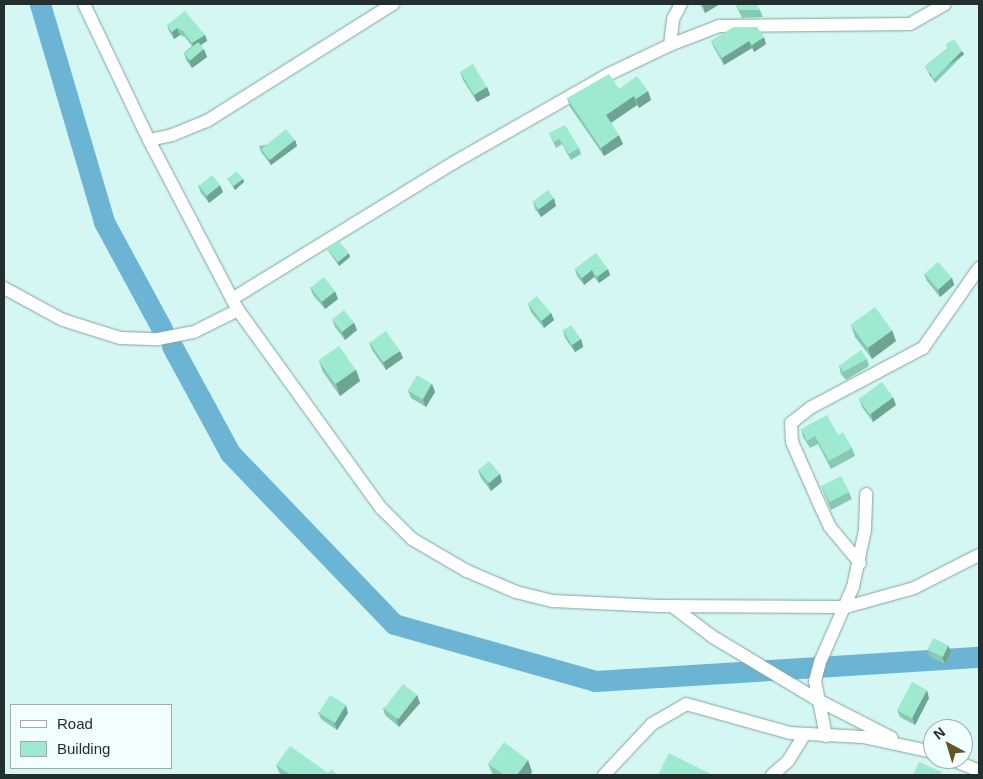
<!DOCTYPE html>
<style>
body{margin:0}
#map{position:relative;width:983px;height:779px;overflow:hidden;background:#d4f7f4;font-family:Arial,sans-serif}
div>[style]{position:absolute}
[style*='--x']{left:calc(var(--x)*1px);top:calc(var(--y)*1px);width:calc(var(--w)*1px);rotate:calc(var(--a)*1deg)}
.river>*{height:21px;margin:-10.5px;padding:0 10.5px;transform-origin:10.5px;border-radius:10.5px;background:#6cb4d3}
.roads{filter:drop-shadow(0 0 1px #83a3a1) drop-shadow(0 0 1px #83a3a1)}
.minor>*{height:12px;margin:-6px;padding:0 6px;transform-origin:6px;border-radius:6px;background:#fff}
.wall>*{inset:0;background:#87c9b3}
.shaded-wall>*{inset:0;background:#6ea492;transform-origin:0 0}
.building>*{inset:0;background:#9dead0;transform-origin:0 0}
span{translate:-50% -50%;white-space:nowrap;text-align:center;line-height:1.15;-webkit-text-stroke:4px #f1fffe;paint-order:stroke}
.frame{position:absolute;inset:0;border:5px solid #222f2e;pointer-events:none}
.legend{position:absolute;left:10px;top:704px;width:162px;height:65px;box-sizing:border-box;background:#f1fffe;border:1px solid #9eacab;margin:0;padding:6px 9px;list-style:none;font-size:15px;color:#222f2e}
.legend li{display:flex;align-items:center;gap:10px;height:25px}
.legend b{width:25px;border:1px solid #9eacab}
.north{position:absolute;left:923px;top:719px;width:50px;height:50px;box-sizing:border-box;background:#f1fffe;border:1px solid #9eacab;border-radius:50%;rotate:321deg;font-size:14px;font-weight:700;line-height:20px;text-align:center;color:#222f2e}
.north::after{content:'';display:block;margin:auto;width:18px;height:22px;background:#635623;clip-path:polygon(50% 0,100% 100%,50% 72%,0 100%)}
</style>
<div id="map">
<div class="river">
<div style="--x:40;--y:4;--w:227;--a:73.6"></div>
<div style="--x:104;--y:222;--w:122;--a:61.5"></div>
<div style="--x:172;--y:346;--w:122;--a:61.5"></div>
<div style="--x:230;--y:453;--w:237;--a:46.2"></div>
<div style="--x:394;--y:624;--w:209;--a:15.8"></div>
<div style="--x:595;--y:681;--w:385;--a:-3.6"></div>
</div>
<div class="roads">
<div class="minor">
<div style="--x:84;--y:4;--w:151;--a:64.5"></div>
<div style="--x:149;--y:140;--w:192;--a:62.4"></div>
<div style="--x:238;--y:310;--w:244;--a:54.2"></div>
<div style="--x:381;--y:508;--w:44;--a:45"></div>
<div style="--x:412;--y:539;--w:64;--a:30.2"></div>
<div style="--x:467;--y:571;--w:53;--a:23.2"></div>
<div style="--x:516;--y:592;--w:38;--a:14"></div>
<div style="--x:553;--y:601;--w:106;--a:2.7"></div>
<div style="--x:659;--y:606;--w:187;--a:0.3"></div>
<div style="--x:846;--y:607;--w:71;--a:-15.6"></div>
<div style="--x:914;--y:588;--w:73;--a:-26.9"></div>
<div style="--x:670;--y:45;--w:26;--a:-83"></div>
<div style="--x:673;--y:19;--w:17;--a:-62"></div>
<div style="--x:149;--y:140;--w:24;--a:-12"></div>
<div style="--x:172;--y:135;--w:38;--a:-22"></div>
<div style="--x:207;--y:121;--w:220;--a:-32.2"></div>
<div style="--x:4;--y:288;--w:67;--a:28.5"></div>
<div style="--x:63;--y:320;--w:60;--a:17.5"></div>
<div style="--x:120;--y:338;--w:38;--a:2"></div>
<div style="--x:158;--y:339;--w:37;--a:-11"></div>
<div style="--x:194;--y:332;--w:49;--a:-26.6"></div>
<div style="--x:232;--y:299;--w:259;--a:-31.6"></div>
<div style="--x:453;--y:163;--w:177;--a:-29.7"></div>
<div style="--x:607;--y:75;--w:70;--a:-25.5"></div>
<div style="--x:670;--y:45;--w:53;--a:-21.2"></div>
<div style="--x:719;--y:26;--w:191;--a:-0.6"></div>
<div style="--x:910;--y:24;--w:40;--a:-29.7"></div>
<div style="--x:860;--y:563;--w:47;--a:-129.8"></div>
<div style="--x:830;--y:527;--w:19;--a:-115"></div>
<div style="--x:822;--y:510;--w:74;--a:-113.8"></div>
<div style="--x:792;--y:442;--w:19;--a:-93"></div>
<div style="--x:791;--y:423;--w:24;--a:-38"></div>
<div style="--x:810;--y:408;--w:128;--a:-28"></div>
<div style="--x:923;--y:348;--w:98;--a:-55"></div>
<div style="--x:672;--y:606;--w:51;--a:37.1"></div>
<div style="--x:713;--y:637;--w:120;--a:31"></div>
<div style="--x:816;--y:699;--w:85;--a:27.2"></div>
<div style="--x:826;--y:736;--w:56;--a:-101.3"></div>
<div style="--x:815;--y:681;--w:20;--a:-75"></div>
<div style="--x:820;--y:662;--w:82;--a:-66.3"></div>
<div style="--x:853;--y:587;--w:58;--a:-78.1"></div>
<div style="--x:865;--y:530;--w:36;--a:-88"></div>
<div style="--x:951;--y:759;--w:30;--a:23"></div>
<div style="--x:604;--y:775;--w:70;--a:-46.7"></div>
<div style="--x:652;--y:724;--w:39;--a:-30"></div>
<div style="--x:686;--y:704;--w:108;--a:15.6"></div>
<div style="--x:790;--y:733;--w:73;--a:3.1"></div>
<div style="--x:863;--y:737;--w:72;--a:12.1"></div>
<div style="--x:772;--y:775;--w:21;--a:-41"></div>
<div style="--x:788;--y:761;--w:32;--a:-58"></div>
</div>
</div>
<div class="wall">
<div style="clip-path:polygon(700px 4px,720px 4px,705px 13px)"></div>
<div style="clip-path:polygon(736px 5px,760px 10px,763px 17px,742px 18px)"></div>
<div style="clip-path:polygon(167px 25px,205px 35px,207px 41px,201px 45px,207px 57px,192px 68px,186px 60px,184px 53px,192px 46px,185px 37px,180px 35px,174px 39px,169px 31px)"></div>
<div style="clip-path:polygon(734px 27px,766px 44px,754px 52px,752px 48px,724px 65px,714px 48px,711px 41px)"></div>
<div style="clip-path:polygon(946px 44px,964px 54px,935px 83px,927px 70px,925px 66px,948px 48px)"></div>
<div style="clip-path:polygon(460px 72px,487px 87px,490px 95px,477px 102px,463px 80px)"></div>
<div style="clip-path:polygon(619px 89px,648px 91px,651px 100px,639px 108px,637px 105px,611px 123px,623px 144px,604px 156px,570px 107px,567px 98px)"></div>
<div style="clip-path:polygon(549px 133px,579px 148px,581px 154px,571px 160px,562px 144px,556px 148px)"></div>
<div style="clip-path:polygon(295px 140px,297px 146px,271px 165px,261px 152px,259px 146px)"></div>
<div style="clip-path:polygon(227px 178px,243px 179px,244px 182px,235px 190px)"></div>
<div style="clip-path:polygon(198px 185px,223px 192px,209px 203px,201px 193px)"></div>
<div style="clip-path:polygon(533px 201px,556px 206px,541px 217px,535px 209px)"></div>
<div style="clip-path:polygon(327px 249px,350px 257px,339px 266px,329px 252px)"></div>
<div style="clip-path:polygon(596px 253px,610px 275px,599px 283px,594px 277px,584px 285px,577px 276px,575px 269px)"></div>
<div style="clip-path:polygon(924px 274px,952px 278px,954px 285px,940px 297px,927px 281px)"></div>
<div style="clip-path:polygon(310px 287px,338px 299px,325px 309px,313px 295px)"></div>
<div style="clip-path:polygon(528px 304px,551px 313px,554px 320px,544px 328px,531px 312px)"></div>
<div style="clip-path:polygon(332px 319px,354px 323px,357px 330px,345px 340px,335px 327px)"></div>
<div style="clip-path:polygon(851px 325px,896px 341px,872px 359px,855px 337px)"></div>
<div style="clip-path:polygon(563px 330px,581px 339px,583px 347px,575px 352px,565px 338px)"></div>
<div style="clip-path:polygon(369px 342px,403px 358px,386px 370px,372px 350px)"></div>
<div style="clip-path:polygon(867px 359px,869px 366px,846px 380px,841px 374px,839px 366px)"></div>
<div style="clip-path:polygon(319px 361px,356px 370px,360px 381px,340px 396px,323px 372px)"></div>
<div style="clip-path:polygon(432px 384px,435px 392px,426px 407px,411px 398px,408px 391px)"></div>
<div style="clip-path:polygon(859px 399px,896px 405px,873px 422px,862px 407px)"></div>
<div style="clip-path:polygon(801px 429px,838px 435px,852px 448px,855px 456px,831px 469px,818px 444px,810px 448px,803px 437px)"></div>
<div style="clip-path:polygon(478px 470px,500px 474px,502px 482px,491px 491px,481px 478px)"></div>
<div style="clip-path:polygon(821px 486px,849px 492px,852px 499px,831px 510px)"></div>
<div style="clip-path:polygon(927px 650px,951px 652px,945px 664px,930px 657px)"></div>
<div style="clip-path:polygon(417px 695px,420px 703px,399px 727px,385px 715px,383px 708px)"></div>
<div style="clip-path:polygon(929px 698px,915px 725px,900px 717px,897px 710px)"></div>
<div style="clip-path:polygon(318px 712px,348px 713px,337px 730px,321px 719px)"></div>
<div style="clip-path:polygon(528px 760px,532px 772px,530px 775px,493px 775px,488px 764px)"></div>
<div style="clip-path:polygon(276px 765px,338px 775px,281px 775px,280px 774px)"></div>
</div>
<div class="shaded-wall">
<div style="clip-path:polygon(705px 4px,720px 4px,705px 13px,703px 5px)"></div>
<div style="clip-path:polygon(177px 28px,180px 35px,174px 39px,172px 32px)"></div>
<div style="clip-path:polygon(205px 35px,207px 41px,194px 49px,192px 43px)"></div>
<div style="clip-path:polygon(764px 37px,766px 44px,754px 52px,752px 45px)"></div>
<div style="clip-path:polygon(749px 41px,752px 48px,724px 65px,722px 58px)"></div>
<div style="clip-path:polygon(204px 49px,207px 57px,192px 68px,189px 60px)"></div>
<div style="left:962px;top:51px;width:4px;height:40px;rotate:56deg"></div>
<div style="clip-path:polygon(487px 87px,490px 95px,477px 102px,474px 95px)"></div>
<div style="clip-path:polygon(648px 91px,651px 100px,639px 108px,636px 99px)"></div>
<div style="clip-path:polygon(634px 96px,637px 105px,609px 124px,606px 115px)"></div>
<div style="clip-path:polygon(619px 135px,623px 144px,604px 156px,601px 148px)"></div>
<div style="clip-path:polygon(295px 140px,297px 146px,271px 165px,268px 159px)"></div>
<div style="clip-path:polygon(243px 179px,244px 182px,235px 190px,233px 186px)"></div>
<div style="clip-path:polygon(220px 185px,223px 192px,209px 203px,206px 195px)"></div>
<div style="clip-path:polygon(554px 198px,556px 206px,541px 217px,538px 209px)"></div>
<div style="clip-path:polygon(349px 253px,350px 257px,339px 266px,338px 262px)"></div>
<div style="clip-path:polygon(608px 269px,610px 275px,599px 283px,597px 277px)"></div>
<div style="clip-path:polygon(592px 270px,594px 277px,584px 285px,582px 278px)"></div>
<div style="clip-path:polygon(952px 278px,954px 285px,940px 297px,938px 289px)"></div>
<div style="clip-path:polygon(335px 291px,338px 299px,325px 309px,322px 302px)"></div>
<div style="clip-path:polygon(551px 313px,554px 320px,544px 328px,542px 321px)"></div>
<div style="clip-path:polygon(354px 323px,357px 330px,345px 340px,342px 332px)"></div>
<div style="clip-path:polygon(892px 330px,896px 341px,872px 359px,868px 348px)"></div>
<div style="clip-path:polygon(581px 339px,583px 347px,575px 352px,572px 345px)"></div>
<div style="clip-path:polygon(400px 351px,403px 358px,386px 370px,383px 362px)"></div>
<div style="clip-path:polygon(356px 370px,360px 381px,340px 396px,336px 384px)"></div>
<div style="clip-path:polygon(432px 384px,435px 392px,426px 407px,423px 400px)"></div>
<div style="clip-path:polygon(893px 397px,896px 405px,873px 422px,871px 414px)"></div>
<div style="clip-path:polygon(500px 474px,502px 482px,491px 491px,488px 483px)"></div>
<div style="clip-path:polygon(948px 645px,951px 652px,945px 664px,942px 657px)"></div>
<div style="clip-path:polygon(927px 690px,929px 698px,915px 725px,912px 717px)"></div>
<div style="clip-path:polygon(417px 695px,420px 703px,399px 727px,396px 719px)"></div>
<div style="clip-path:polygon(346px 705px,348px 713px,337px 730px,334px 722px)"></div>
<div style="clip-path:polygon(528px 760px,532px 772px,530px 775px,517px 775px)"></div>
</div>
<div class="building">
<div style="clip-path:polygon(738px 4px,756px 4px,760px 10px,739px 10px,736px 5px)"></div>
<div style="clip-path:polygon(185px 11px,205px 35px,192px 43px,183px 31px,177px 28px,172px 32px,167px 25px)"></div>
<div style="clip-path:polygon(734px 27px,757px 27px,764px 37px,752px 45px,749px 41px,722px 58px,711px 41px)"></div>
<div style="clip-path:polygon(954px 39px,962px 51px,934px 79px,925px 66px,949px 48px,946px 44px)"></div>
<div style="left:198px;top:42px;width:9px;height:18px;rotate:49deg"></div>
<div style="left:473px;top:64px;width:27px;height:15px;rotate:59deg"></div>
<div style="clip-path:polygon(609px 74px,619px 89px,637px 76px,648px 91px,636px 99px,634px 96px,606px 115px,619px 135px,601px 148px,567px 98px)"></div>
<div style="clip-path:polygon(565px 125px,579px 148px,569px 154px,559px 139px,554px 142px,549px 133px)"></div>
<div style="left:286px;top:129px;width:14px;height:32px;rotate:51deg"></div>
<div style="left:237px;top:171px;width:10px;height:12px;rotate:53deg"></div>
<div style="left:212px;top:175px;width:13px;height:17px;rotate:51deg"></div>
<div style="left:548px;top:190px;width:10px;height:19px;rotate:53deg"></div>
<div style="left:338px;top:240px;width:17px;height:14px;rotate:50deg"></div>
<div style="clip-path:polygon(596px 253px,608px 269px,597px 277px,592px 270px,582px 278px,575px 269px)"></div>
<div style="left:938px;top:262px;width:21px;height:18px;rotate:49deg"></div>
<div style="left:324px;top:277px;width:18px;height:17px;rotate:52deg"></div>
<div style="left:537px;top:296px;width:22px;height:12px;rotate:51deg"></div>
<div style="left:875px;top:307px;width:29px;height:30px;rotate:54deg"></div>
<div style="left:344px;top:310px;width:16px;height:15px;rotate:52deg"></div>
<div style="clip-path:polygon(571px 325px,581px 339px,572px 345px,563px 330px)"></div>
<div style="left:386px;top:331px;width:24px;height:20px;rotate:55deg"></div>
<div style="left:339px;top:346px;width:29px;height:25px;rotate:55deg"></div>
<div style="clip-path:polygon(861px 350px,867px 359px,843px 372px,839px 366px)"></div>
<div style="left:417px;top:375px;width:17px;height:18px;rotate:31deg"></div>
<div style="left:882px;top:382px;width:19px;height:29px;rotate:54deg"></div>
<div style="clip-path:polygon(827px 415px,838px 435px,843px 432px,852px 448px,829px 461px,815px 436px,807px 441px,801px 429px)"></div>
<div style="left:489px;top:461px;width:17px;height:14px;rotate:50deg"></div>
<div style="left:841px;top:476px;width:18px;height:22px;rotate:63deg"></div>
<div style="left:933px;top:638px;width:17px;height:13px;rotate:25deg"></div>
<div style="left:912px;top:682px;width:17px;height:32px;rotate:28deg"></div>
<div style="left:403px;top:684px;width:18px;height:31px;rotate:38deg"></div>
<div style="left:330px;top:695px;width:19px;height:21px;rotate:32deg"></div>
<div style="clip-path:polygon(504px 742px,528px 760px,517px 775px,504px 775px,488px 764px)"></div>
<div style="clip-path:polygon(290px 746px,328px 773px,331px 769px,338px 775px,291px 775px,276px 765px)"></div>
<div style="clip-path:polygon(669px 753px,713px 775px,658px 775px)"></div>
<div style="clip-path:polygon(919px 762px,942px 772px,940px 775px,913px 775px)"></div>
</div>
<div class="frame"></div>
<ul class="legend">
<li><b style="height:6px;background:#fff"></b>Road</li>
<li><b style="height:14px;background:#9dead0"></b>Building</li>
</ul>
<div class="north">N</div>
</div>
